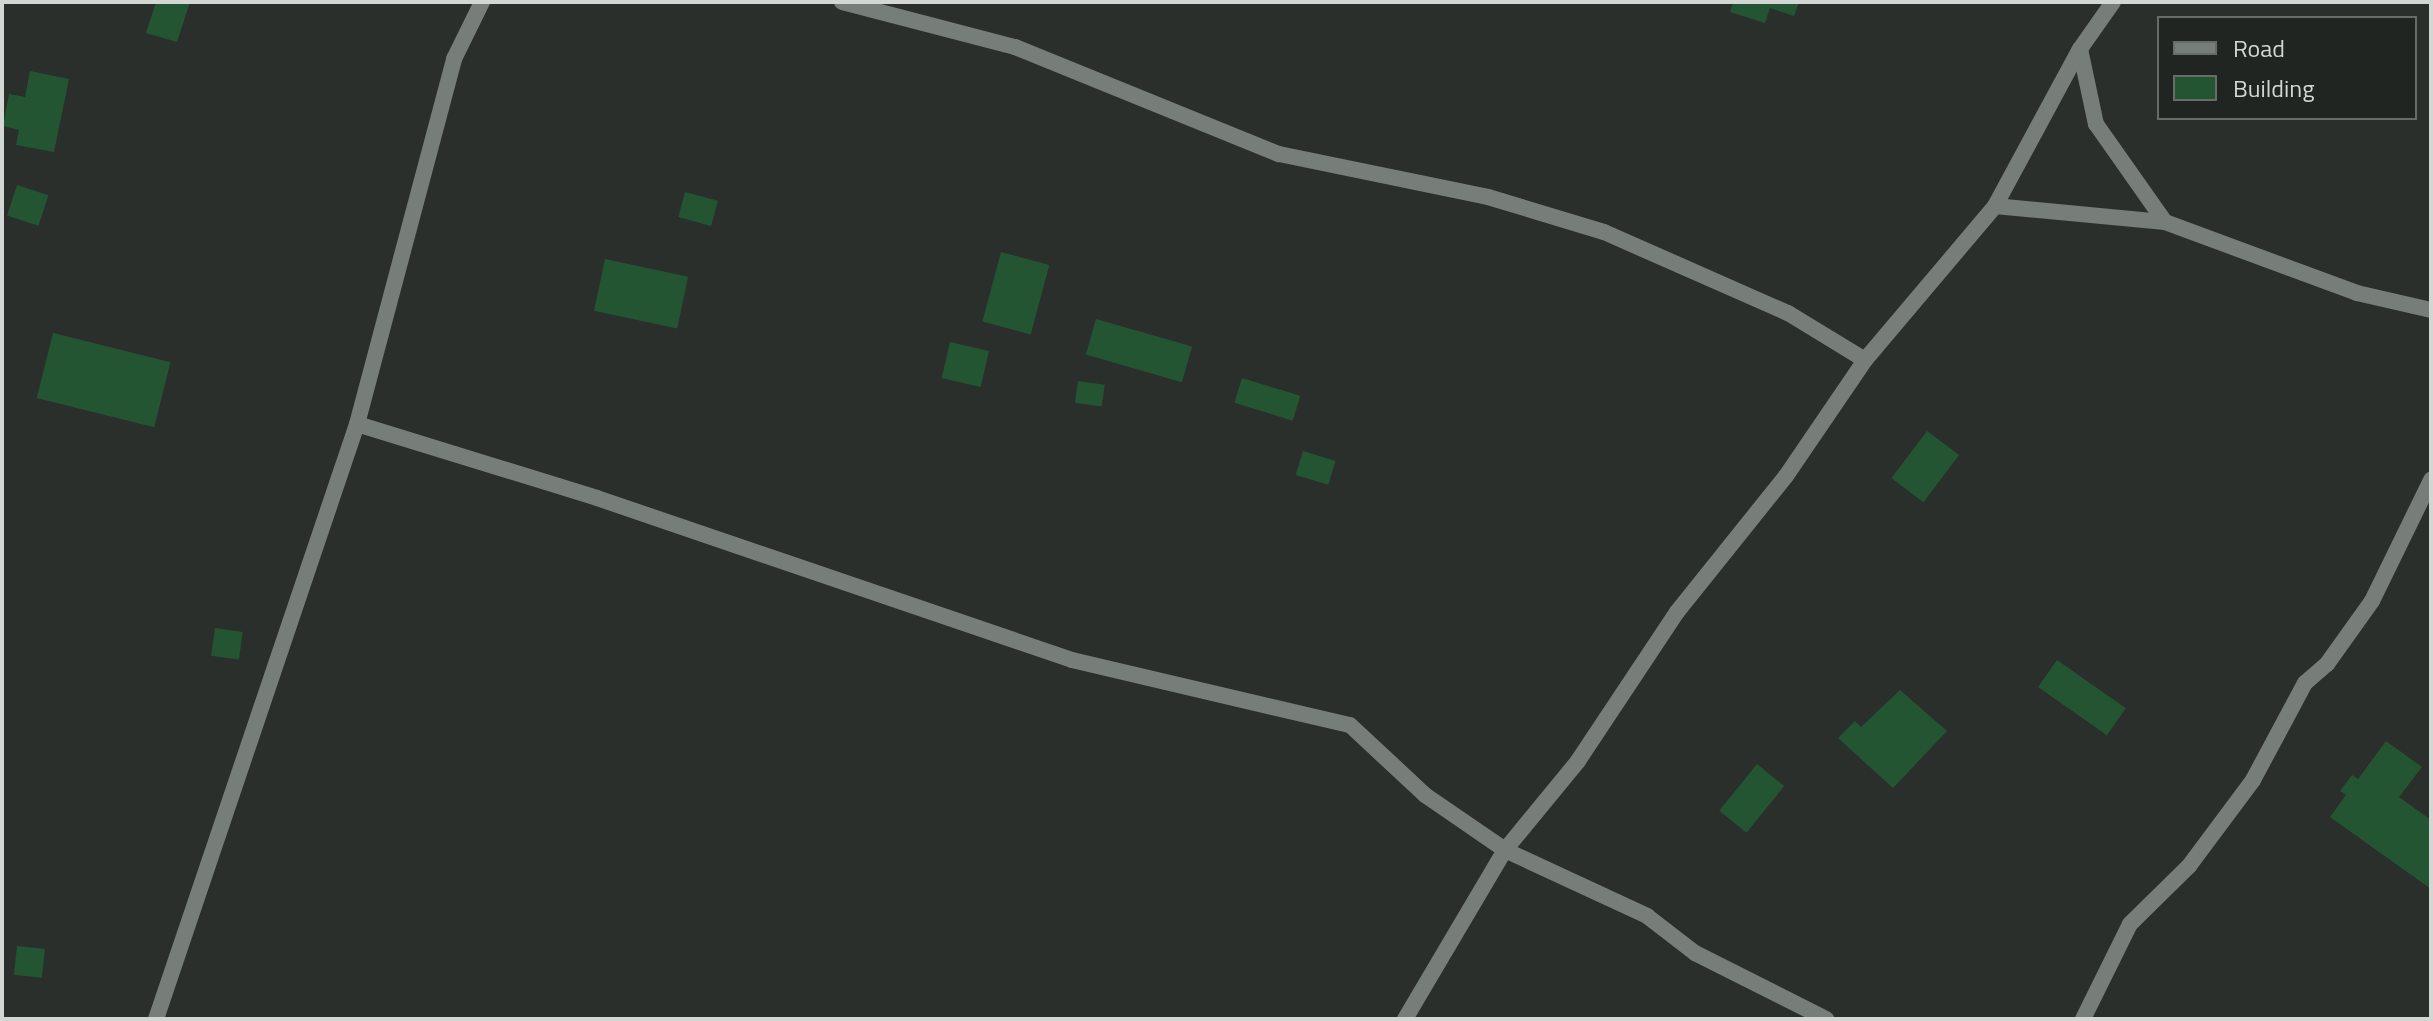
<!DOCTYPE html>
<style>
body{margin:0}
#map{position:relative;width:2433px;height:1021px;overflow:hidden;background:#2a2f2b;font-family:"Titillium Web",sans-serif}
div>[style]{position:absolute}
[style*='--x']{left:calc(var(--x)*1px);top:calc(var(--y)*1px);width:calc(var(--w)*1px);rotate:calc(var(--a)*1deg)}
.building>*{inset:0;background:#245533;transform-origin:0 0}
.street>*{height:16px;margin:-8px;padding:0 8px;transform-origin:8px;border-radius:8px;background:#777d78}
span{translate:-50% -50%;white-space:nowrap;text-align:center;line-height:1.15;-webkit-text-stroke:7px #202521;paint-order:stroke}
.frame{position:absolute;inset:0;border:4px solid #d3d7d4;pointer-events:none}
.legend{position:absolute;left:2157px;top:16px;width:260px;height:104px;box-sizing:border-box;background:#202521;border:2px solid #686c69;margin:0;padding:10px 14px;list-style:none;font-size:24px;color:#d3d7d4}
.legend li{display:flex;align-items:center;gap:16px;height:40px}
.legend b{width:40px;border:2px solid #686c69}
</style>
<div id="map">
<div class="building">
<div style="clip-path:polygon(156px 2px,190px 2px,177px 42px,146px 33px)"></div>
<div style="clip-path:polygon(1733px 2px,1799px 2px,1794px 16px,1770px 8px,1765px 23px,1730px 12px)"></div>
<div style="clip-path:polygon(30px 71px,69px 79px,54px 152px,16px 145px,19px 130px,3px 126px,9px 94px,25px 97px)"></div>
<div style="left:17px;top:185px;width:33px;height:32px;rotate:18deg"></div>
<div style="left:685px;top:192px;width:34px;height:26px;rotate:15deg"></div>
<div style="left:1001px;top:252px;width:50px;height:72px;rotate:15deg"></div>
<div style="left:605px;top:259px;width:85px;height:53px;rotate:12deg"></div>
<div style="left:1096px;top:319px;width:100px;height:37px;rotate:16deg"></div>
<div style="left:53px;top:333px;width:121px;height:67px;rotate:14deg"></div>
<div style="left:950px;top:342px;width:40px;height:37px;rotate:13deg"></div>
<div style="left:1242px;top:378px;width:61px;height:26px;rotate:17deg"></div>
<div style="left:1078px;top:381px;width:27px;height:22px;rotate:8deg"></div>
<div style="left:1927px;top:431px;width:40px;height:59px;rotate:37deg"></div>
<div style="left:1303px;top:451px;width:34px;height:25px;rotate:17deg"></div>
<div style="left:215px;top:628px;width:28px;height:28px;rotate:8deg"></div>
<div style="left:2057px;top:660px;width:84px;height:33px;rotate:35deg"></div>
<div style="clip-path:polygon(1900px 690px,1947px 731px,1893px 788px,1838px 738px,1855px 721px,1861px 727px)"></div>
<div style="clip-path:polygon(2386px 741px,2422px 767px,2399px 797px,2431px 820px,2431px 889px,2330px 817px,2346px 795px,2340px 791px,2352px 775px,2358px 779px)"></div>
<div style="left:1757px;top:764px;width:35px;height:60px;rotate:39deg"></div>
<div style="left:17px;top:946px;width:28px;height:29px;rotate:6deg"></div>
</div>
<div class="street">
<div style="--x:842;--y:2;--w:179;--a:14.6"></div>
<div style="--x:1015;--y:47;--w:285;--a:22.1"></div>
<div style="--x:1279;--y:154;--w:213;--a:11.6"></div>
<div style="--x:1488;--y:197;--w:121;--a:16.8"></div>
<div style="--x:1604;--y:232;--w:201;--a:23.8"></div>
<div style="--x:1788;--y:313;--w:90;--a:31.4"></div>
<div style="--x:2080;--y:49;--w:77;--a:78"></div>
<div style="--x:2096;--y:124;--w:120;--a:54.9"></div>
<div style="--x:1995;--y:206;--w:171;--a:5.4"></div>
<div style="--x:2165;--y:222;--w:205;--a:20.3"></div>
<div style="--x:2357;--y:293;--w:76;--a:12.9"></div>
<div style="--x:357;--y:424;--w:251;--a:17.1"></div>
<div style="--x:597;--y:498;--w:502;--a:18.83"></div>
<div style="--x:1072;--y:660;--w:285;--a:13.2"></div>
<div style="--x:1350;--y:725;--w:103;--a:43"></div>
<div style="--x:1425;--y:795;--w:97;--a:34.5"></div>
<div style="--x:1505;--y:850;--w:157;--a:24.9"></div>
<div style="--x:1647;--y:916;--w:61;--a:37.6"></div>
<div style="--x:1695;--y:953;--w:147;--a:26.7"></div>
<div style="--x:156;--y:1019;--w:628;--a:-71.33"></div>
<div style="--x:357;--y:424;--w:378;--a:-75.1"></div>
<div style="--x:454;--y:59;--w:64;--a:-63.8"></div>
<div style="--x:1405;--y:1019;--w:196;--a:-59.4"></div>
<div style="--x:1505;--y:850;--w:115;--a:-50.6"></div>
<div style="--x:1578;--y:761;--w:179;--a:-56.4"></div>
<div style="--x:1677;--y:612;--w:174;--a:-51.3"></div>
<div style="--x:1786;--y:476;--w:140;--a:-55.7"></div>
<div style="--x:1865;--y:360;--w:202;--a:-49.8"></div>
<div style="--x:1995;--y:206;--w:179;--a:-61.6"></div>
<div style="--x:2080;--y:49;--w:57;--a:-54.9"></div>
<div style="--x:2083;--y:1019;--w:106;--a:-63.7"></div>
<div style="--x:2130;--y:924;--w:83;--a:-44.5"></div>
<div style="--x:2189;--y:866;--w:107;--a:-53.3"></div>
<div style="--x:2253;--y:780;--w:110;--a:-61.8"></div>
<div style="--x:2305;--y:683;--w:29;--a:-41"></div>
<div style="--x:2327;--y:664;--w:77;--a:-54.5"></div>
<div style="--x:2372;--y:601;--w:135;--a:-64"></div>
</div>
<div class="frame"></div>
<ul class="legend">
<li><b style="height:10px;background:#777d78"></b>Road</li>
<li><b style="height:22px;background:#245533"></b>Building</li>
</ul>
</div>
